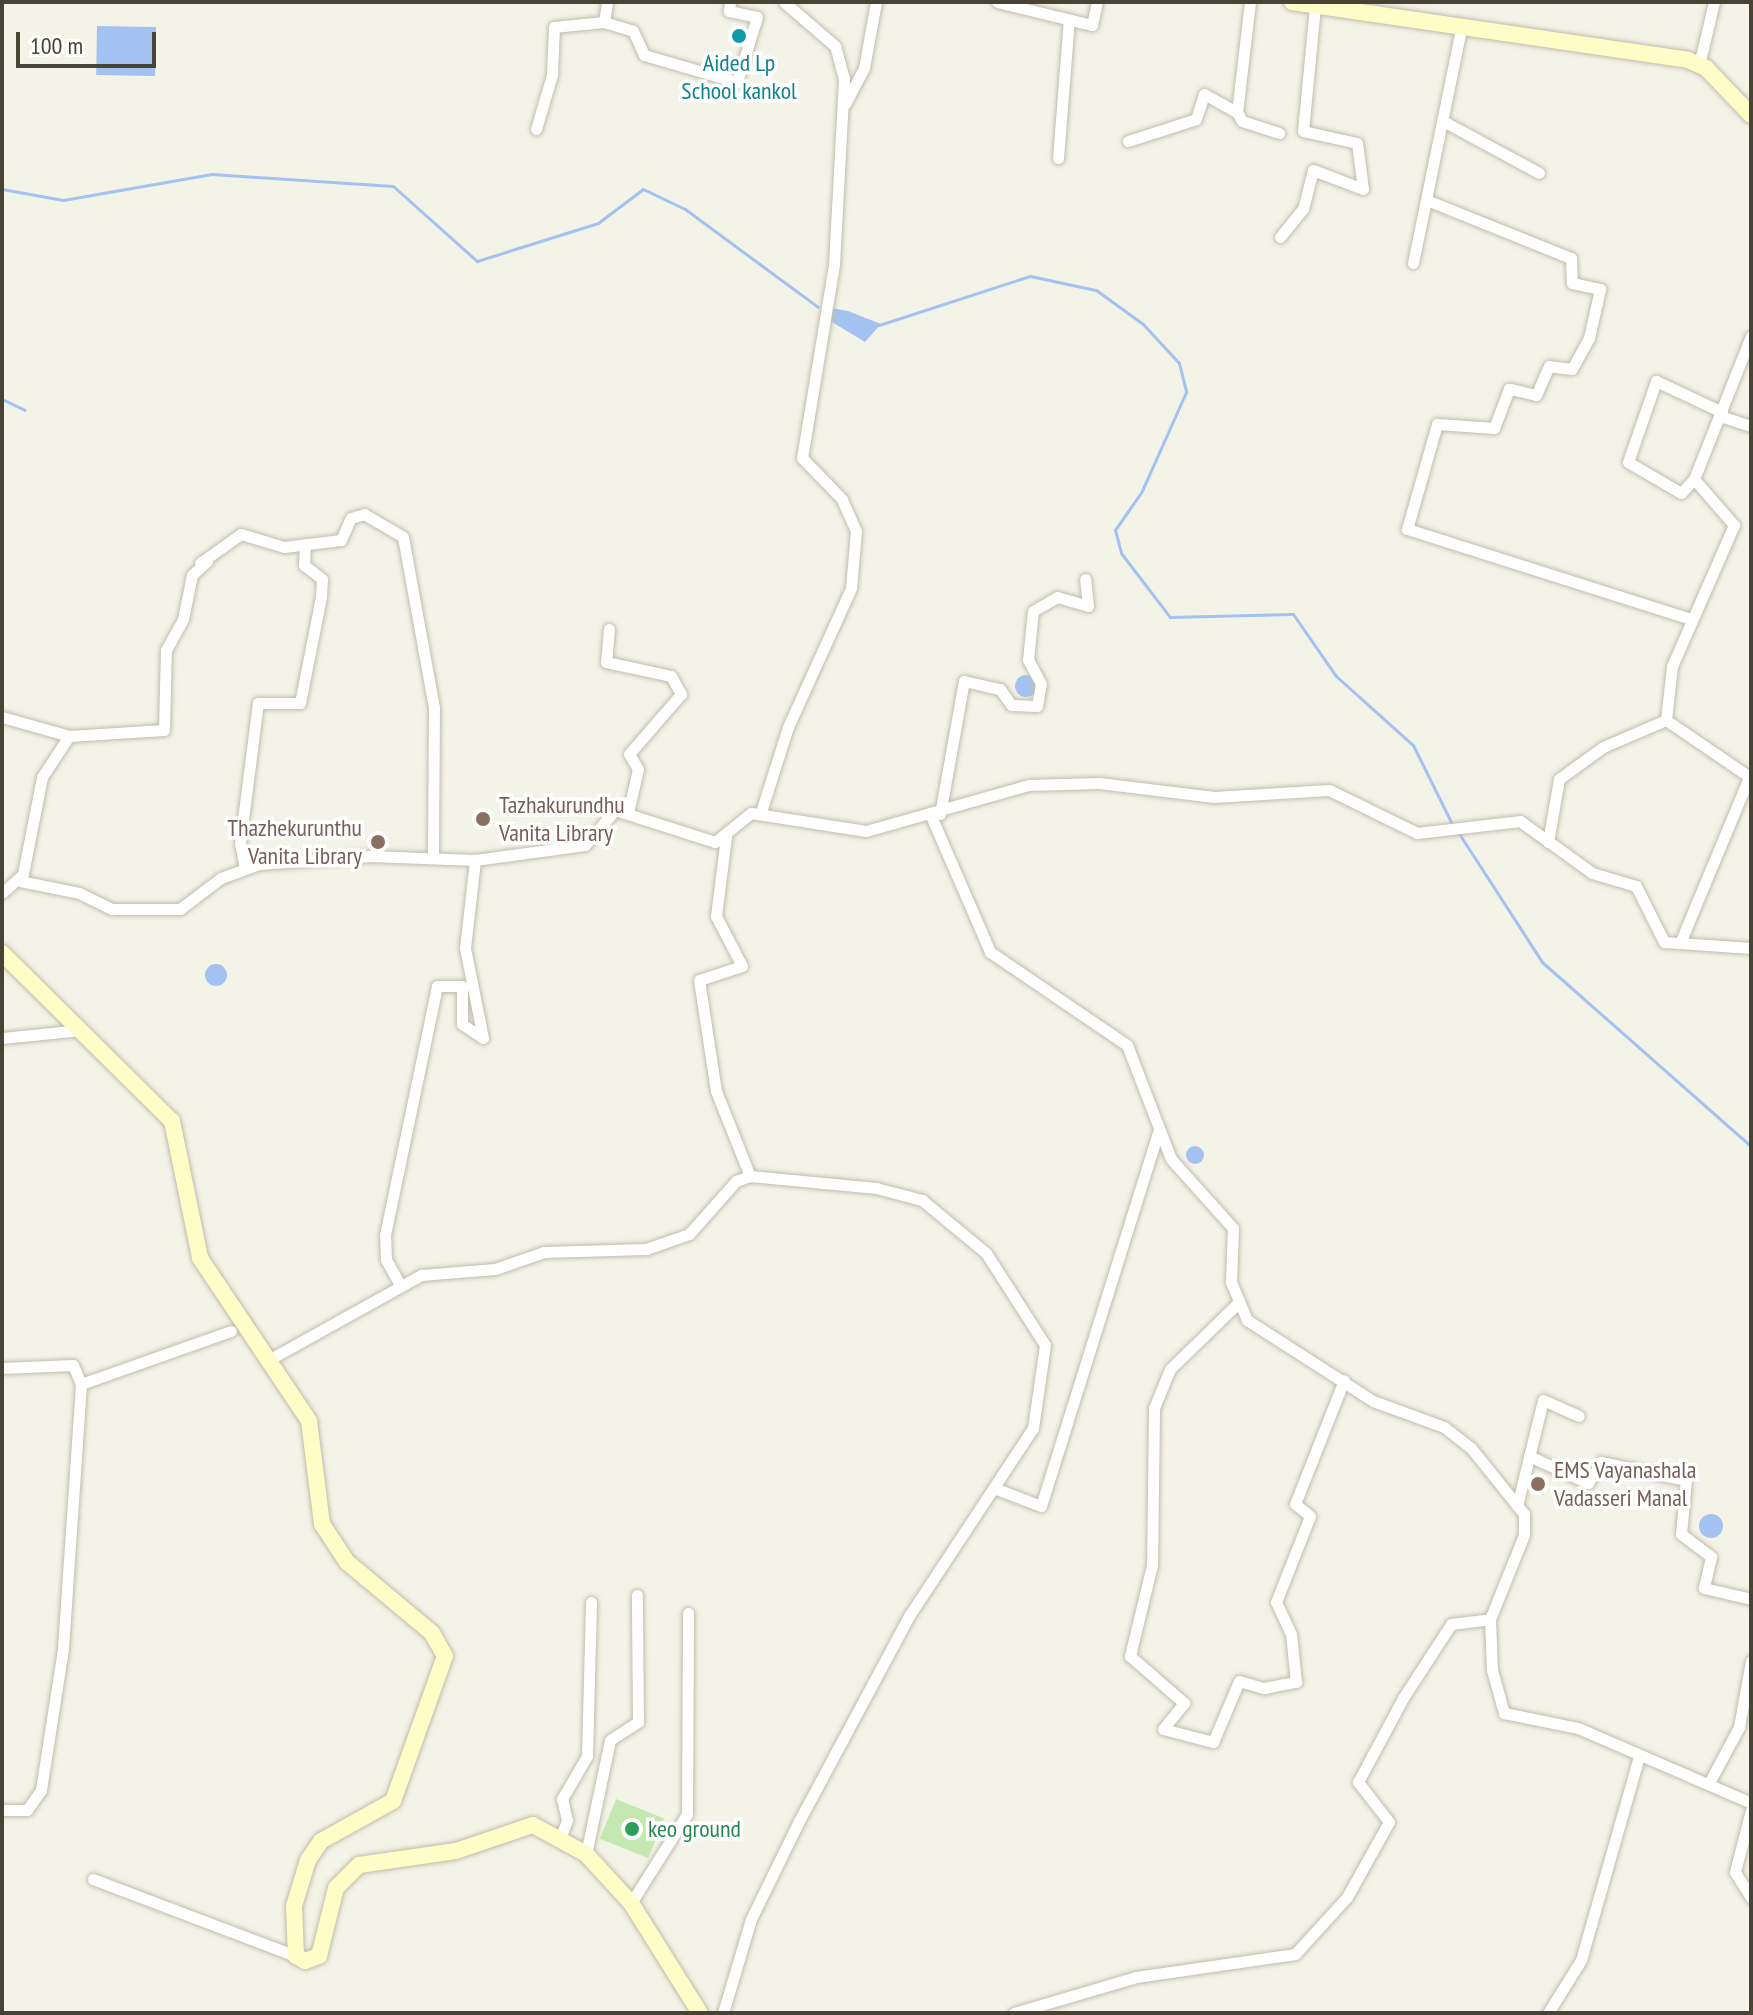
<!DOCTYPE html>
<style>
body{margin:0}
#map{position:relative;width:1753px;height:2015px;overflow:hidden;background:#f4f3e8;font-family:"PT Sans Narrow",sans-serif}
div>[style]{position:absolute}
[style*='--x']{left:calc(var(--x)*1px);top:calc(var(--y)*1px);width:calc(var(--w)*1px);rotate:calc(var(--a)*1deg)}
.green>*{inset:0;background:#c4e9b0;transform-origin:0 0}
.water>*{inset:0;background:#a3c2f1;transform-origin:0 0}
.round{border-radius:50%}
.stream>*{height:3px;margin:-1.5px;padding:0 1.5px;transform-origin:1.5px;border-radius:1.5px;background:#a3c2f1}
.roads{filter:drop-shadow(0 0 2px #c0bdaa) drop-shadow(0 0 2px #c0bdaa)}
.street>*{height:11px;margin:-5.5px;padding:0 5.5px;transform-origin:5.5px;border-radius:5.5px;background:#fff}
.secondary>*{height:16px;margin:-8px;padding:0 8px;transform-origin:8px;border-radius:8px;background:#fffdc7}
.dots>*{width:22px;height:22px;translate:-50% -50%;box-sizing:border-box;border:4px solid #fff;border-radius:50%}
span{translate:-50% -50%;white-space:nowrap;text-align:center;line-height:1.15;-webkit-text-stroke:7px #fff;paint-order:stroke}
.culture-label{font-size:24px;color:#0d838f}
.education-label{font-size:24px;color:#785e54}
.left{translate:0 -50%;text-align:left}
.right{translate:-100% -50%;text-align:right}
.leisure-label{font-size:24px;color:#27864d}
.frame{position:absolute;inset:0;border:4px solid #474436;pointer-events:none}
.scale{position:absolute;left:16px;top:32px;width:140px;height:36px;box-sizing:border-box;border:4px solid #474436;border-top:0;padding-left:10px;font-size:24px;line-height:28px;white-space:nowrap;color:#474436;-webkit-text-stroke:6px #fff;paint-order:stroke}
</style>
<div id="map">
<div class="green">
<div style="left:616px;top:1799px;width:52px;height:43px;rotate:22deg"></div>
</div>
<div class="water">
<div style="left:97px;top:26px;width:59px;height:49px;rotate:1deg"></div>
<div style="clip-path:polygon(831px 308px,848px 311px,881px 324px,865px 342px,827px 319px)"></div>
<div class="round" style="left:1015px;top:675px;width:22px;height:22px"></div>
<div class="round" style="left:205px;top:964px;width:22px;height:22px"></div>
<div class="round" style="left:1186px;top:1146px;width:18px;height:18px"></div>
<div class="round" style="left:1699px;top:1514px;width:24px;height:24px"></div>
</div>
<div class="stream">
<div style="--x:2;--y:189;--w:62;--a:10.2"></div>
<div style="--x:63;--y:200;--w:151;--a:-9.9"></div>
<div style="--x:212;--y:174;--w:181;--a:3.8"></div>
<div style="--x:393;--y:186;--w:113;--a:41.8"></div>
<div style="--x:477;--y:261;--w:127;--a:-17.4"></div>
<div style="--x:598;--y:223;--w:56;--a:-37.1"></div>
<div style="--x:643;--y:189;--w:47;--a:25.5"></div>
<div style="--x:685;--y:209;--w:165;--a:36.4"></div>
<div style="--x:879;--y:325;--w:159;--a:-18"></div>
<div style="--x:1030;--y:276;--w:67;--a:12"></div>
<div style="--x:1096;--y:290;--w:58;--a:35.9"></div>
<div style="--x:1143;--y:324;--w:53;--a:47.3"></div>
<div style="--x:1179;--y:363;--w:30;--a:76"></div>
<div style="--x:1186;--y:392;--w:108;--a:114"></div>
<div style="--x:1142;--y:491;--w:47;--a:124.7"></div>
<div style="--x:1115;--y:530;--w:24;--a:75"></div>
<div style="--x:1121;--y:553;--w:81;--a:52.6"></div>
<div style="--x:1170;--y:617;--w:123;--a:-1.4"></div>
<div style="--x:1293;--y:614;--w:75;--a:55.3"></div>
<div style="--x:1336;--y:676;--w:103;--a:41.9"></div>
<div style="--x:1413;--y:745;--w:90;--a:63.7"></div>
<div style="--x:2;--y:399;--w:25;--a:26"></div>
<div style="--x:1458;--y:832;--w:155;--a:57.1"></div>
<div style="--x:1542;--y:962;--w:278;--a:41.4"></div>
</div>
<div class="roads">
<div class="street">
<div style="--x:997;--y:2;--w:98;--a:13.6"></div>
<div style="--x:1092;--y:25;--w:24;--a:-78"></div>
<div style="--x:1250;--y:2;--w:111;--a:96.7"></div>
<div style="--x:1237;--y:112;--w:10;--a:61"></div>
<div style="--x:1242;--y:121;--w:39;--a:18"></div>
<div style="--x:604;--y:22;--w:30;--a:17"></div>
<div style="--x:633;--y:31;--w:26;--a:65"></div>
<div style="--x:644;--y:55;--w:97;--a:16.2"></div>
<div style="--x:737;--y:82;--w:68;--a:-72.9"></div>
<div style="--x:757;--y:17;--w:29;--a:-168"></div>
<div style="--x:729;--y:11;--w:9;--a:-84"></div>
<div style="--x:1699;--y:65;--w:65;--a:-76.6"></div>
<div style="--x:845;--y:104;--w:41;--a:-62.2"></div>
<div style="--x:864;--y:68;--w:67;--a:-79.7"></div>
<div style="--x:1443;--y:121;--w:109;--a:28.4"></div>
<div style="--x:536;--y:129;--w:56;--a:-73.5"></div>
<div style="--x:552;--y:75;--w:48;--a:-87.6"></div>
<div style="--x:554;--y:27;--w:50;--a:-5.7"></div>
<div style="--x:604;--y:22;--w:20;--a:-81"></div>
<div style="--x:1128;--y:141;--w:71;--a:-17.9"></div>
<div style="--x:1196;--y:119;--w:26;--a:-72"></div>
<div style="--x:1204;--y:94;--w:38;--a:29"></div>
<div style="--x:1058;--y:158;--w:139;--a:-85.5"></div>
<div style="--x:1429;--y:201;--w:153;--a:21.9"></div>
<div style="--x:1571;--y:258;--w:25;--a:88"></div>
<div style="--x:1572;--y:283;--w:29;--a:12"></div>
<div style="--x:1600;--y:289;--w:50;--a:102.7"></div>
<div style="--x:1589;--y:338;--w:35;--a:119"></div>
<div style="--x:1572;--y:369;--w:23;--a:-173"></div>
<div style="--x:1549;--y:366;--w:32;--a:114"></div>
<div style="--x:1536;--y:395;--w:28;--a:-167"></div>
<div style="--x:1509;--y:389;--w:42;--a:111"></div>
<div style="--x:1494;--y:428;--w:57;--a:-176"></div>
<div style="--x:1437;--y:424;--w:109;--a:105.9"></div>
<div style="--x:1407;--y:529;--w:298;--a:17.6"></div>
<div style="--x:1280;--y:237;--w:36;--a:-51"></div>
<div style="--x:1303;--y:209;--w:40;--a:-75.6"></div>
<div style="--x:1313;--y:170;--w:53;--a:20.8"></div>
<div style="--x:1363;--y:189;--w:46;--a:-97.4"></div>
<div style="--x:1357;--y:143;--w:55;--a:-167.5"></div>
<div style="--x:1303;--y:131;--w:125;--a:-84.5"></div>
<div style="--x:1413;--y:263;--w:243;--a:-78.4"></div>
<div style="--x:1751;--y:336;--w:154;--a:111.7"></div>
<div style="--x:1694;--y:479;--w:61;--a:49"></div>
<div style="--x:1734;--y:525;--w:154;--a:113.7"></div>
<div style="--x:1672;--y:666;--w:54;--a:96.3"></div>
<div style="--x:1666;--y:720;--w:103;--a:34.3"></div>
<div style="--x:1720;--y:416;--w:33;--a:18"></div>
<div style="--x:1694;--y:479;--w:19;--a:133"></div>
<div style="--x:1681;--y:493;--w:61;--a:-149.7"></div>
<div style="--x:1628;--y:462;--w:86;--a:-70.9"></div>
<div style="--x:1656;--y:381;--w:73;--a:25.2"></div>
<div style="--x:200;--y:563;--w:50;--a:-35.3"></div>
<div style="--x:241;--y:534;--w:45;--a:16.8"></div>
<div style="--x:284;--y:547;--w:57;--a:-7"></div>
<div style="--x:341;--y:540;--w:24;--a:-66"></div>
<div style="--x:351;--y:518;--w:14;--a:-17"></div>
<div style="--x:364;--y:514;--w:45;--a:30.5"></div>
<div style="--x:403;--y:537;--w:173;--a:79.7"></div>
<div style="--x:434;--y:707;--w:149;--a:90.4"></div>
<div style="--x:609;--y:629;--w:33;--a:95"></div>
<div style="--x:606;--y:662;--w:66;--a:12.2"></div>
<div style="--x:671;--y:676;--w:21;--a:61"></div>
<div style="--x:681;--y:694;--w:79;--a:130.9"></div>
<div style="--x:629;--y:754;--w:17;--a:59"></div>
<div style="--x:638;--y:769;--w:45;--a:102.8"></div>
<div style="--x:2;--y:717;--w:70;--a:15.8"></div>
<div style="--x:761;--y:812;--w:89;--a:-72.4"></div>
<div style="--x:788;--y:727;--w:153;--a:-65.6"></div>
<div style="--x:851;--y:588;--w:57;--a:-85"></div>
<div style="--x:856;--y:531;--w:35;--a:-114"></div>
<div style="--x:842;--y:499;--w:57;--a:-134.3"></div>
<div style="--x:802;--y:458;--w:197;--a:-80.6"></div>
<div style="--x:834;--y:264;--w:185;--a:-86.9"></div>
<div style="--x:844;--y:79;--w:34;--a:-105"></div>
<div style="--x:835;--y:46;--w:67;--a:-139.2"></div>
<div style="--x:940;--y:814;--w:135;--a:-79.8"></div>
<div style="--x:964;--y:681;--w:37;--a:13"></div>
<div style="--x:1000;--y:689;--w:19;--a:55"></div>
<div style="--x:1011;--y:705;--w:26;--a:2"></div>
<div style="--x:1037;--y:706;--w:22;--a:-80"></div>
<div style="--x:1041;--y:684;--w:27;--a:-118"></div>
<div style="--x:1028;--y:660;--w:49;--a:-84.2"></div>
<div style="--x:1033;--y:611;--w:28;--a:-30"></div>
<div style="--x:1057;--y:597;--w:32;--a:16"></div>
<div style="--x:1088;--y:606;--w:27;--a:-96"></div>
<div style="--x:931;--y:816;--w:148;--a:66.5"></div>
<div style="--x:990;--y:952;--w:166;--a:34.2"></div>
<div style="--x:1127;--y:1045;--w:122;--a:68.9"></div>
<div style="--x:1171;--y:1159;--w:93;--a:48.1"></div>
<div style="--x:1233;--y:1228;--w:54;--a:92.1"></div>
<div style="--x:1231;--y:1282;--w:41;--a:67.2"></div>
<div style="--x:1247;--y:1320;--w:150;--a:32.7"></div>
<div style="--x:1373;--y:1401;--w:76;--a:20.1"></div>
<div style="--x:1444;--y:1427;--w:34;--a:38"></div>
<div style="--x:1471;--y:1448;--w:85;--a:51.2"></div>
<div style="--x:1524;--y:1514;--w:21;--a:90"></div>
<div style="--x:1524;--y:1535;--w:91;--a:112"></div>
<div style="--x:1490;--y:1619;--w:51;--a:87.8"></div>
<div style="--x:1492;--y:1670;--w:45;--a:74.4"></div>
<div style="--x:1504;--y:1713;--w:76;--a:11.5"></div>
<div style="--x:1578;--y:1728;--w:189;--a:23.4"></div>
<div style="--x:726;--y:837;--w:80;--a:97.2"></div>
<div style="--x:716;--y:916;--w:56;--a:62.5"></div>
<div style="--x:742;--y:966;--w:45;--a:162"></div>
<div style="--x:699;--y:980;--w:112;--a:81.3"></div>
<div style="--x:716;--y:1091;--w:92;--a:68.2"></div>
<div style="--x:1548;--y:842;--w:64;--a:-80.1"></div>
<div style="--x:1559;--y:779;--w:54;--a:-36"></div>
<div style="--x:1603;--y:747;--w:69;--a:-23.2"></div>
<div style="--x:245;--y:868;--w:25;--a:-101"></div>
<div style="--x:240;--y:843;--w:141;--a:-82.7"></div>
<div style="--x:258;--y:703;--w:42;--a:0"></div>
<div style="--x:300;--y:703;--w:108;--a:-78.8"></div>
<div style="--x:321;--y:597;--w:18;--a:-87"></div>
<div style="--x:322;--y:579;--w:23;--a:-142"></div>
<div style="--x:304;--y:565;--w:20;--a:-87"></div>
<div style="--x:20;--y:881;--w:60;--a:11.5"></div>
<div style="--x:79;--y:893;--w:37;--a:26"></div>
<div style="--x:112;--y:909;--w:68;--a:0"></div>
<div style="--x:180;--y:909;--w:51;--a:-37.1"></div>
<div style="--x:221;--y:878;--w:40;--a:-20.2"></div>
<div style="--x:259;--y:864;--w:111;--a:-4.1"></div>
<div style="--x:370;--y:856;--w:105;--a:2.2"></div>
<div style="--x:475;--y:860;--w:111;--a:-7.8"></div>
<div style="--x:585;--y:845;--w:46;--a:-49.4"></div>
<div style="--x:615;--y:810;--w:105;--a:17.7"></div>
<div style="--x:715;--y:842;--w:46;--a:-38.9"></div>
<div style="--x:751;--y:813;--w:116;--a:8.9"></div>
<div style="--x:866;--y:831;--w:169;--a:-15.8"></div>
<div style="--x:1029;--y:785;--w:70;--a:-1.6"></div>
<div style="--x:1099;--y:783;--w:116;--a:6.9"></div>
<div style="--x:1214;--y:797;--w:115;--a:-3.5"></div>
<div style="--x:1329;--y:790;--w:98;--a:26"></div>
<div style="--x:1417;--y:833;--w:104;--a:-6.6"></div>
<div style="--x:1520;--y:821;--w:89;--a:35.8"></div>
<div style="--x:1592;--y:873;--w:46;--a:16.5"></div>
<div style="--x:1636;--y:886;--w:63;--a:63.4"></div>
<div style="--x:1664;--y:942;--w:87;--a:3.9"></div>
<div style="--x:2;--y:893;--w:28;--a:-42"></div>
<div style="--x:23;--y:874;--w:99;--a:-78.9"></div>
<div style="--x:42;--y:777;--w:49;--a:-56.6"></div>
<div style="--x:69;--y:736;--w:95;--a:-3.6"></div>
<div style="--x:164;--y:730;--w:80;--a:-88.6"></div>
<div style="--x:166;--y:650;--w:35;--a:-61"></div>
<div style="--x:183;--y:619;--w:45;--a:-78.4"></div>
<div style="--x:192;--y:575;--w:21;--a:-43"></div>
<div style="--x:1680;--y:943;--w:180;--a:-67.4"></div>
<div style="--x:2;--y:1038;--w:80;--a:-5.7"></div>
<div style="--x:399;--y:1283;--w:26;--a:-119"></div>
<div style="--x:386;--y:1260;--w:25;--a:-92"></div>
<div style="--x:385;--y:1235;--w:254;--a:-78.2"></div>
<div style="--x:437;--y:986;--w:25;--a:0"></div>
<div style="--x:462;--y:986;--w:38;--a:90"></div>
<div style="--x:462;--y:1024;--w:25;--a:34"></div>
<div style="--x:483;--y:1038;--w:92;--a:-101.3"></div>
<div style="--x:465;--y:948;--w:89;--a:-83.5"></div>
<div style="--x:1239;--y:1302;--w:96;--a:135.8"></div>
<div style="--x:1170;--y:1369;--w:42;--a:112.3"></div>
<div style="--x:1154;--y:1408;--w:157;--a:90.7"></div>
<div style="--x:1152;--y:1565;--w:94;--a:103.6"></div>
<div style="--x:1130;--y:1656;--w:72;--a:41"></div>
<div style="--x:1184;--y:1703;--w:33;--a:129"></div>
<div style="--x:1163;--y:1729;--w:52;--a:14.6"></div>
<div style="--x:1213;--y:1742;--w:66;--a:-66.9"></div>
<div style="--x:1239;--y:1681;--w:26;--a:16"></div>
<div style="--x:1264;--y:1688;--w:33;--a:-11"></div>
<div style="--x:1296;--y:1682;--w:48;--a:-95.9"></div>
<div style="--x:1291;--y:1634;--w:35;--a:-115"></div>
<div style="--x:1276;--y:1602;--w:92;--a:-68.4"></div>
<div style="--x:1310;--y:1516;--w:19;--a:-141"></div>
<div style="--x:1295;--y:1504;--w:133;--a:-68.4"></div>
<div style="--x:272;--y:1358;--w:171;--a:-29.1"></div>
<div style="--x:421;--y:1275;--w:74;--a:-4.6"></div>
<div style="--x:495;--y:1269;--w:52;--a:-19.1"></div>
<div style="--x:544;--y:1252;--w:102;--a:-1.7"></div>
<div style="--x:646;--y:1249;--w:46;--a:-19.2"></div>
<div style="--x:689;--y:1234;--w:71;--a:-48.4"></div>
<div style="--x:736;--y:1181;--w:15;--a:-20"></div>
<div style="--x:750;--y:1176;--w:127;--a:5.4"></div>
<div style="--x:876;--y:1188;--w:48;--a:14.6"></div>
<div style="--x:922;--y:1200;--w:83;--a:39.6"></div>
<div style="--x:986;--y:1253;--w:109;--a:57.3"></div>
<div style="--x:1045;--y:1345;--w:84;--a:98.2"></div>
<div style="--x:1033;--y:1428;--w:225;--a:123.4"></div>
<div style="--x:909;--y:1616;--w:233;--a:118.2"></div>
<div style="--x:799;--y:1821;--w:109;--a:116.1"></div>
<div style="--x:751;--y:1919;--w:98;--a:106.6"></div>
<div style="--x:2;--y:1368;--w:71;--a:-2.4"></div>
<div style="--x:73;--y:1365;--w:21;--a:67"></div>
<div style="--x:81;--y:1384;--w:266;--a:93.9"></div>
<div style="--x:63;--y:1649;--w:143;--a:98.9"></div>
<div style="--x:41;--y:1790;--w:24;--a:125"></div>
<div style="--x:27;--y:1810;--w:25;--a:180"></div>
<div style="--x:81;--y:1384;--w:159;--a:-19.5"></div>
<div style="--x:1529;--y:1456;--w:65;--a:24.6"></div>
<div style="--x:1588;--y:1483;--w:25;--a:-58"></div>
<div style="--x:1601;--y:1462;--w:87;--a:12"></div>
<div style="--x:1686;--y:1480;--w:54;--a:95.3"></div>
<div style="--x:1681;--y:1534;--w:38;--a:37"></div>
<div style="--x:1711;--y:1557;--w:32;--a:103"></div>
<div style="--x:1704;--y:1588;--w:48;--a:13.2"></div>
<div style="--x:994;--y:1488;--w:50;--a:21"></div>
<div style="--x:1041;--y:1506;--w:392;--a:-72.6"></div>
<div style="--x:1517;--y:1506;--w:109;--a:-76.2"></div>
<div style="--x:1543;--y:1400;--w:39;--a:24"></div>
<div style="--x:1709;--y:1783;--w:64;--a:-61.8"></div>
<div style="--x:1739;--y:1727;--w:67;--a:-79.7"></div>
<div style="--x:1751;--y:1810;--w:64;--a:104.5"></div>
<div style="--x:1735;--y:1872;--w:31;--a:58"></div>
<div style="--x:561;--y:1836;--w:17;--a:-69"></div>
<div style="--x:567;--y:1820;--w:22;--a:-103"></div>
<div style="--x:562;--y:1799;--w:50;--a:-59.8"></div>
<div style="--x:587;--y:1756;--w:154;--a:-88.5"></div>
<div style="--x:586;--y:1854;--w:116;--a:-78.1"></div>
<div style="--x:610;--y:1740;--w:33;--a:-33"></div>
<div style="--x:638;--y:1722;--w:127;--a:-90.5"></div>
<div style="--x:93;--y:1879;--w:217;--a:20.8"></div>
<div style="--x:631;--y:1903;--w:105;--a:-57.8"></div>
<div style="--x:687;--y:1814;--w:201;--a:-89.7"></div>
<div style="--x:1014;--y:2013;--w:127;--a:-16.4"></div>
<div style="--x:1136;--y:1977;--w:161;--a:-8.2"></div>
<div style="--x:1295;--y:1954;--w:77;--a:-47.6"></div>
<div style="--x:1347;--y:1897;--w:86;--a:-60.8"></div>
<div style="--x:1389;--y:1822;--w:51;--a:-127.8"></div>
<div style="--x:1358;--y:1782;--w:95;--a:-61.8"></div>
<div style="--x:1403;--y:1698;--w:88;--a:-57"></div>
<div style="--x:1451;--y:1624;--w:39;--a:-7"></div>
<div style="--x:1548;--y:2013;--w:62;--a:-58.1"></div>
<div style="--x:1581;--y:1960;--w:212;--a:-74.1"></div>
</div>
<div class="secondary">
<div style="--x:1292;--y:2;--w:400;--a:8.3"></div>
<div style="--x:1688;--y:60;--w:20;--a:24"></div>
<div style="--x:1706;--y:68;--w:65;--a:46.2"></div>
<div style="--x:2;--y:953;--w:239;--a:44.7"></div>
<div style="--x:172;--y:1121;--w:140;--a:78.4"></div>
<div style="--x:200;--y:1258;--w:196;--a:56.2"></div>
<div style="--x:309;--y:1421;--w:104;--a:82.8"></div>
<div style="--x:322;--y:1524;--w:45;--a:56.7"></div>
<div style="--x:347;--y:1562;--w:111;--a:39.9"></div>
<div style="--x:432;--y:1633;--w:26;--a:61"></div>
<div style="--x:445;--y:1656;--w:154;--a:109.7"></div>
<div style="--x:393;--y:1801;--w:82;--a:150.9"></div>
<div style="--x:321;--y:1841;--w:23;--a:124"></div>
<div style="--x:308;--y:1860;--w:48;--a:106.9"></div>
<div style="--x:294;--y:1906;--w:50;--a:87.7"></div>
<div style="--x:296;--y:1956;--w:10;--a:29"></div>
<div style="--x:305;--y:1961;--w:15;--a:-20"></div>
<div style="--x:319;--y:1956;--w:70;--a:-76"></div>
<div style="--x:336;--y:1888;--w:33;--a:-45"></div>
<div style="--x:359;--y:1865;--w:98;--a:-8.2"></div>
<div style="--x:456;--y:1851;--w:81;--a:-18.7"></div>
<div style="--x:533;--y:1825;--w:60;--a:28.7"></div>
<div style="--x:586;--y:1854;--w:67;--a:47.4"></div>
<div style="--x:631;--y:1903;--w:130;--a:57.9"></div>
</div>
</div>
<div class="dots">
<div style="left:739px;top:36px;background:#0f9aa8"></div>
<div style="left:483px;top:819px;background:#8d6e63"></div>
<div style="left:378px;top:842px;background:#8d6e63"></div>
<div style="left:1538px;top:1484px;background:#8d6e63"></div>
<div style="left:632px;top:1829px;background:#2e9e5b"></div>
</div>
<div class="culture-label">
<span style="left:739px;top:77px">Aided Lp<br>School kankol</span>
</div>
<div class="education-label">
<span class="left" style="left:499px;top:819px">Tazhakurundhu<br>Vanita Library</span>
<span class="right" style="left:362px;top:842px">Thazhekurunthu<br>Vanita Library</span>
<span class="left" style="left:1554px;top:1484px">EMS Vayanashala<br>Vadasseri Manal</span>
</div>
<div class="leisure-label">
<span class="left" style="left:648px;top:1829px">keo ground</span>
</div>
<div class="frame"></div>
<div class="scale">100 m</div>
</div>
